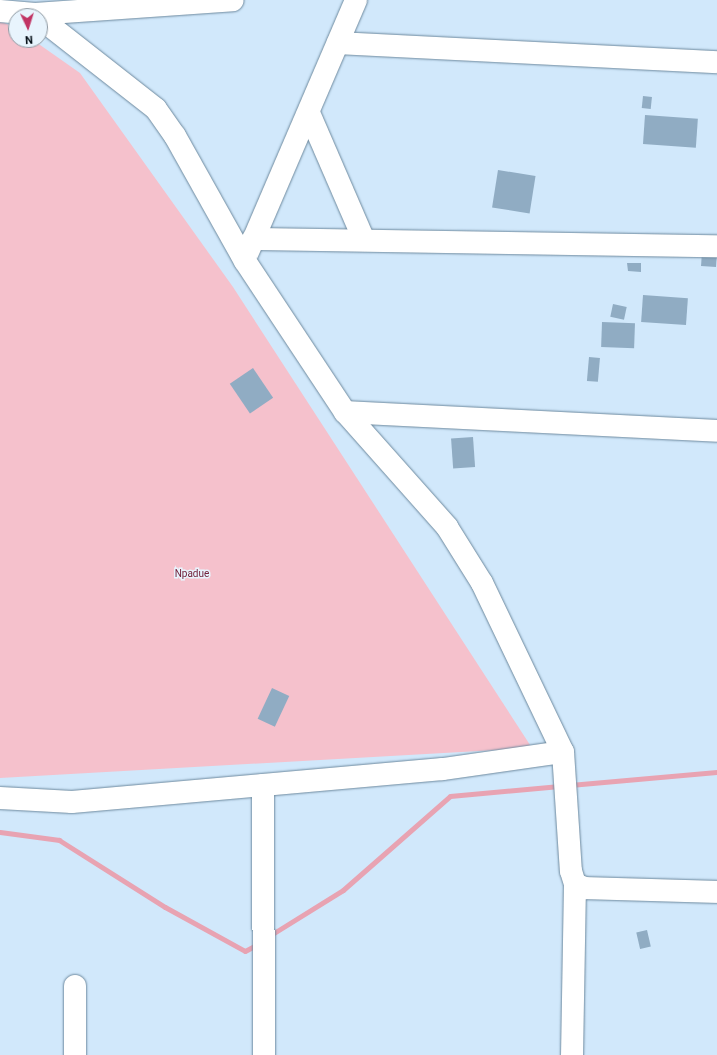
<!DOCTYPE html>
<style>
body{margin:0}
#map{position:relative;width:717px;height:1055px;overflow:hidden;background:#d1e8fb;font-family:Roboto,sans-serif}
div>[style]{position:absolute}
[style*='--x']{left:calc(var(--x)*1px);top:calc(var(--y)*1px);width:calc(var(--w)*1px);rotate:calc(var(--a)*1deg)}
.green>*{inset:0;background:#f5c1cc}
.stream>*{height:5px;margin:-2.5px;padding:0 2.5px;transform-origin:2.5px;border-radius:2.5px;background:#e8a3b2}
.building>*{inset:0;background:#90acc3;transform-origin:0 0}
.roads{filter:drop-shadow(0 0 1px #6d899e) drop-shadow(0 0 1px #6d899e)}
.minor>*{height:22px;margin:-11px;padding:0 11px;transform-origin:11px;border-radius:11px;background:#fff}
span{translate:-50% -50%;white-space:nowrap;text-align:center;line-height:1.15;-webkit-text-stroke:3px #e8f4fd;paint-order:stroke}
.park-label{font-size:10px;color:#72223c}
.north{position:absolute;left:8px;top:8px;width:40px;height:40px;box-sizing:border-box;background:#e8f4fd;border:1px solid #8d98a1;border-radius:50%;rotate:176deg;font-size:11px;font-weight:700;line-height:16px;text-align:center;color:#050e16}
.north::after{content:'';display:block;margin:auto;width:14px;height:18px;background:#c13464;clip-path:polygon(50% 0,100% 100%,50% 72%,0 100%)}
</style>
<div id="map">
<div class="green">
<div style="clip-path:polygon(0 21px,16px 28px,16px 40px,33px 40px,80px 73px,233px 287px,532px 748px,0 778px)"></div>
</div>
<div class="stream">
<div style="--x:570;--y:785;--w:148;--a:-5.1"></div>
<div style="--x:0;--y:832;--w:60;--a:7.7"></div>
<div style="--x:59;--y:840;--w:125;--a:32.3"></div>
<div style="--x:165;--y:907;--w:91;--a:28.8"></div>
<div style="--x:245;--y:951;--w:15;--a:-28"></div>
<div style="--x:269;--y:936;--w:87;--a:-31.9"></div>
<div style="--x:343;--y:890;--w:142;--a:-41.3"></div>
<div style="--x:450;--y:796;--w:110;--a:-5.2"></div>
</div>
<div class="building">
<div style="left:643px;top:96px;width:9px;height:12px;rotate:6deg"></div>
<div style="left:645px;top:115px;width:53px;height:29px;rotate:4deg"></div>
<div style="left:498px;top:170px;width:38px;height:38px;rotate:9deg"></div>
<div style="left:702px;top:252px;width:15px;height:14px;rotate:4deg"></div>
<div style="clip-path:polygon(627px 263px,641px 263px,641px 272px,628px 271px)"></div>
<div style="left:643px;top:295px;width:45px;height:27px;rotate:4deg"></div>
<div style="left:613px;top:304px;width:14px;height:13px;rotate:12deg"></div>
<div style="left:602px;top:322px;width:33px;height:25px;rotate:2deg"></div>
<div style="left:589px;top:357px;width:11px;height:24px;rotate:5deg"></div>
<div style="left:253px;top:368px;width:36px;height:28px;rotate:56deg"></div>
<div style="left:473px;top:437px;width:30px;height:22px;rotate:86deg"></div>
<div style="left:272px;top:688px;width:19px;height:34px;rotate:25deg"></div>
<div style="left:647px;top:930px;width:17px;height:11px;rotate:77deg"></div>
</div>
<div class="roads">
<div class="minor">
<div style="--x:0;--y:11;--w:35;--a:5"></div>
<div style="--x:35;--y:14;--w:198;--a:-4"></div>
<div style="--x:40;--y:18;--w:147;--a:38.1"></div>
<div style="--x:156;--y:109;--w:33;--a:55"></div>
<div style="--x:175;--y:136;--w:143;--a:60.8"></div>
<div style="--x:245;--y:261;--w:181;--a:56.5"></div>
<div style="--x:345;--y:412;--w:154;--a:48.4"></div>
<div style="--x:447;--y:527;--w:66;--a:58"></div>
<div style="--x:482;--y:583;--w:187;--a:64.4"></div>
<div style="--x:563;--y:752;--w:119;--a:86.2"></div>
<div style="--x:571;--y:871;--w:14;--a:73"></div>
<div style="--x:575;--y:884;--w:171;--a:91"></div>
<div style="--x:338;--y:43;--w:379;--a:2.9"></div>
<div style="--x:309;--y:113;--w:138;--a:66.6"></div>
<div style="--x:253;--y:239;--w:464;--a:0.9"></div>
<div style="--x:248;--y:252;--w:274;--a:-66.8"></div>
<div style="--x:345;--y:412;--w:372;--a:2.9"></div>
<div style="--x:263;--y:785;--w:270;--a:89.8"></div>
<div style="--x:0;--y:798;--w:72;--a:3.2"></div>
<div style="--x:72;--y:802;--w:372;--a:-5.1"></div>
<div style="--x:443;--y:769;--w:121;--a:-8.1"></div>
<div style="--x:575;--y:884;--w:11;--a:22"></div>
<div style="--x:585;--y:888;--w:132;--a:1.7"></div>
<div style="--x:75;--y:986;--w:69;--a:90"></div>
</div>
</div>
<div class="park-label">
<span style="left:192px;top:574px">Npadue</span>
</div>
<div class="north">N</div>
</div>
